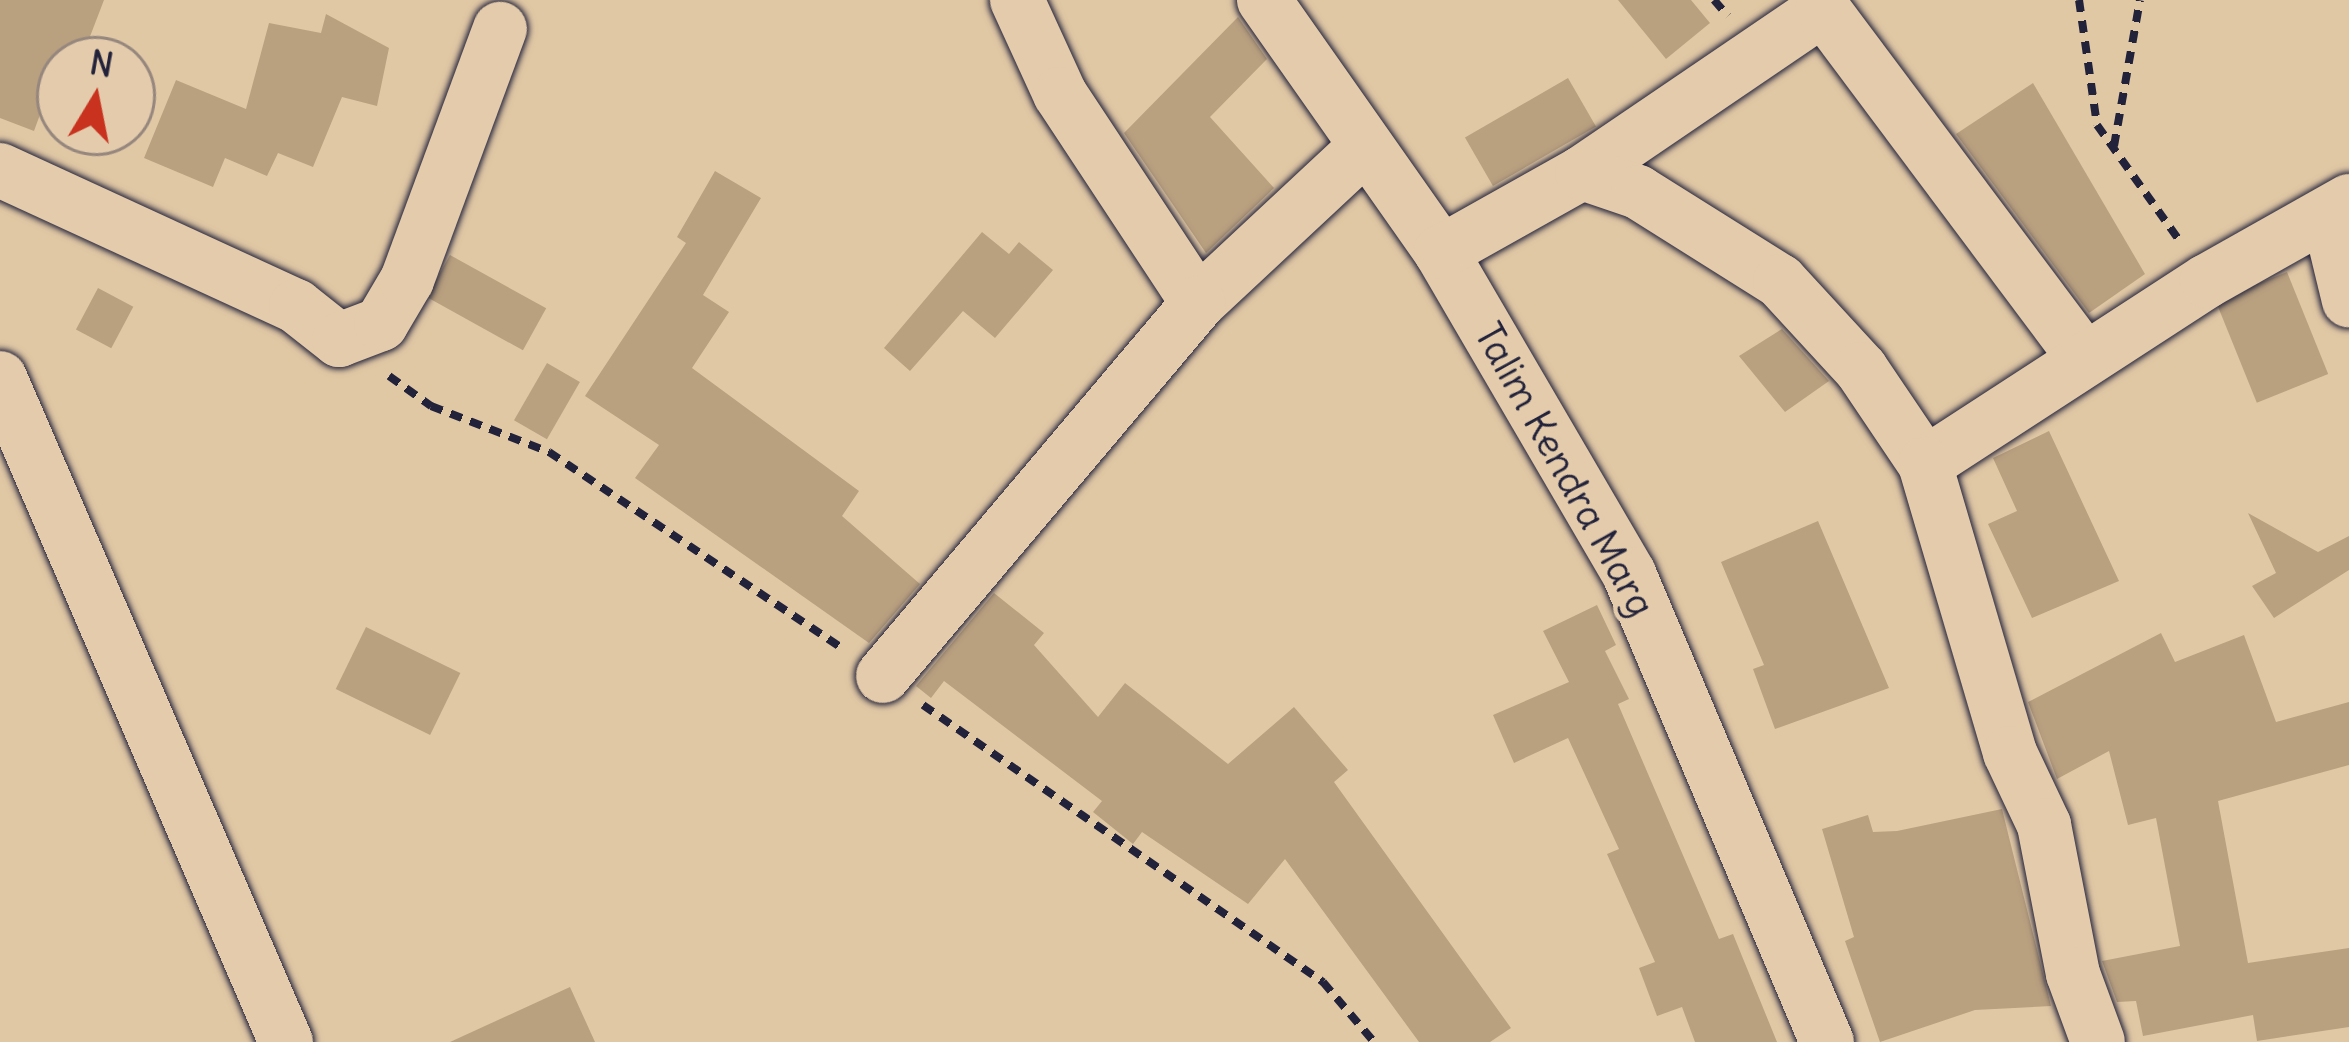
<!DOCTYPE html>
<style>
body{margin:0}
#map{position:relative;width:2349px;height:1042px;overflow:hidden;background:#e1c8a5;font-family:Delius,sans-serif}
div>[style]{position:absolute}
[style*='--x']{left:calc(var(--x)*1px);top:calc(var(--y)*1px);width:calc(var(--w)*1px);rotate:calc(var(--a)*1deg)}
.building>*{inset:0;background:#b9a07f;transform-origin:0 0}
.path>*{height:8px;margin-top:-4px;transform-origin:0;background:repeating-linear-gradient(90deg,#22223b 0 12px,transparent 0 21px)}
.roads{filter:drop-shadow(0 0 3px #22223b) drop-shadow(0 0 3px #22223b)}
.minor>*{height:54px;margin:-27px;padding:0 27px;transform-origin:27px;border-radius:27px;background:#e3cbab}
span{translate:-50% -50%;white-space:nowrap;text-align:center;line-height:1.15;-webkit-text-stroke:9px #e3cbab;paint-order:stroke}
.street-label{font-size:39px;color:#22223b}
.north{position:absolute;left:36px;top:36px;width:120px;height:120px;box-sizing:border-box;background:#e3cbab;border:3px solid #96877e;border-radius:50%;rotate:10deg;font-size:33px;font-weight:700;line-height:48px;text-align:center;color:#22223b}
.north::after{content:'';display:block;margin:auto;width:42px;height:54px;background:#c8321e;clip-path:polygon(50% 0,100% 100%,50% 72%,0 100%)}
</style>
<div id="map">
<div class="building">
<div style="clip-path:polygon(0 0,104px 0,81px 60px,60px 60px,34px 131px,0 118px)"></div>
<div style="clip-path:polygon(1618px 0,1691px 0,1710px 23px,1666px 59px)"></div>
<div style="clip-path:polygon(326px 14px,389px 48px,377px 106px,342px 97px,313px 167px,278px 153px,267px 176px,225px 158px,213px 187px,144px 158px,176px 80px,246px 109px,269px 23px,321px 33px)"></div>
<div style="clip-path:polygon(1238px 17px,1267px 59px,1210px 117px,1274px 188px,1206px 253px,1124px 133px)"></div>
<div style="left:1568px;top:78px;width:56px;height:119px;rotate:60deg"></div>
<div style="clip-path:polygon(2033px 83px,2145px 274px,2089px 313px,1956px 134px)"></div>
<div style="clip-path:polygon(715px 171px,761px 198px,703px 295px,729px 312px,692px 368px,859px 491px,842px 516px,920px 584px,869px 643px,635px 478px,659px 445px,585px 396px,686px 243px,677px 237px)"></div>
<div style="clip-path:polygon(982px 232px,1009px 254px,1019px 242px,1053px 270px,995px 338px,963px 311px,910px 371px,884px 348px)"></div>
<div style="left:450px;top:255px;width:110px;height:48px;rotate:29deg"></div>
<div style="left:2287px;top:272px;width:110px;height:77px;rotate:68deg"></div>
<div style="left:98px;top:288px;width:40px;height:47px;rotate:28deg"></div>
<div style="clip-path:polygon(1782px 329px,1829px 381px,1785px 412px,1739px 356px)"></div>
<div style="left:547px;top:363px;width:38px;height:66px;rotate:30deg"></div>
<div style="clip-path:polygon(2049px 431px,2119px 581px,2032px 618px,1988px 524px,2017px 511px,1993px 458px)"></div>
<div style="clip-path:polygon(2248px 513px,2318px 552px,2349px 536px,2349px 570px,2274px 618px,2252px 586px,2276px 573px)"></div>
<div style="clip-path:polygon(1818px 521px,1889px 688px,1775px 729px,1753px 669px,1764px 665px,1721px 562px)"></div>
<div style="clip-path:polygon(994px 593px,1044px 633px,1034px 645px,1098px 717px,1125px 683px,1228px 764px,1294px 707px,1348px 770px,1334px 782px,1511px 1028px,1490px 1042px,1419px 1042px,1285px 859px,1248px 904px,1142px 832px,1133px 844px,1093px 812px,1102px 801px,944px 681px,931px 698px,916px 686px)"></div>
<div style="clip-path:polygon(1597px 605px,1616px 645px,1605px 651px,1629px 699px,1618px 704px,1719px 939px,1733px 934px,1777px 1042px,1695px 1042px,1682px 1007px,1657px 1016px,1639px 968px,1655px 962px,1607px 854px,1619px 849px,1568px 738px,1514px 763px,1493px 715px,1569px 682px,1543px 631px)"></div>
<div style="left:366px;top:627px;width:105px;height:69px;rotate:26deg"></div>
<div style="clip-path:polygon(2161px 633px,2175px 662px,2244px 635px,2276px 722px,2349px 702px,2349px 765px,2218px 801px,2248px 963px,2349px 948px,2349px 1027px,2257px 1041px,2253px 1015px,2143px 1036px,2136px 1001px,2117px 1002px,2102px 961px,2180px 946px,2156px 818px,2128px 825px,2109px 751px,2057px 779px,2028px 702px)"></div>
<div style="clip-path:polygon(2002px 809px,2051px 1006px,1975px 1010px,1880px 1042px,1845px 941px,1854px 937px,1822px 829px,1868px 815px,1873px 832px,1897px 831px)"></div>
<div style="clip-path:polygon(570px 987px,595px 1042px,450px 1042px)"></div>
</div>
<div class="path">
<div style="--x:1714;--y:0;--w:21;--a:49"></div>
<div style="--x:2079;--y:0;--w:126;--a:81.8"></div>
<div style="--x:2097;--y:125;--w:141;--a:54.5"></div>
<div style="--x:2114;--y:146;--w:148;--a:-79.9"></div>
<div style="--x:389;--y:376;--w:52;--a:35.5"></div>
<div style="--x:431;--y:406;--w:127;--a:21.3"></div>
<div style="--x:549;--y:452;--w:353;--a:33.8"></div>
<div style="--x:923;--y:705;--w:487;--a:34.7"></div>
<div style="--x:1323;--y:982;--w:79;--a:49.6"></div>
</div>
<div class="roads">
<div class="minor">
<div style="--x:1017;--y:0;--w:103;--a:65.4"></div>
<div style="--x:1060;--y:94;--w:250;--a:56.6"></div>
<div style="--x:1198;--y:303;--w:229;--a:-43"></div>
<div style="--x:1264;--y:0;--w:308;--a:54.9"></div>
<div style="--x:1441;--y:252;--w:373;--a:59.7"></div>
<div style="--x:1629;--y:574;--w:508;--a:67.07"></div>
<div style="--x:0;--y:170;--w:326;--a:24.7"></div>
<div style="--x:296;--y:306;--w:55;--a:38.3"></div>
<div style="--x:339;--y:340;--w:45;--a:-20.9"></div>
<div style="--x:381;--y:324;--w:51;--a:-59.4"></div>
<div style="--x:407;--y:280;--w:268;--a:-69.7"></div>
<div style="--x:1582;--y:173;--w:292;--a:-34.2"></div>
<div style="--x:1823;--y:9;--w:436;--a:53.2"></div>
<div style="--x:2328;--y:214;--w:89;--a:76.4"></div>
<div style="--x:1441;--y:252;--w:162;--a:-29.3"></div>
<div style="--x:1582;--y:173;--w:59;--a:18.7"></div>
<div style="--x:1638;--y:192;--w:168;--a:32.1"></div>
<div style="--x:1780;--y:281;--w:120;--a:47.4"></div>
<div style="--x:1861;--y:369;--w:115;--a:56"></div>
<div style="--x:1925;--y:464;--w:336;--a:-33"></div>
<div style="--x:2207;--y:281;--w:163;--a:-29.4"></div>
<div style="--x:0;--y:378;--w:723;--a:66.7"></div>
<div style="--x:1925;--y:464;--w:301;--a:73.6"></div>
<div style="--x:2010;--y:753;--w:80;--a:64.7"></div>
<div style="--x:2044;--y:825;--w:152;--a:79"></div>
<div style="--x:2073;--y:974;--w:72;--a:69.8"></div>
<div style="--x:883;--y:676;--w:488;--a:-49.8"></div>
</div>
</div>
<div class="street-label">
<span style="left:1564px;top:470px;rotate:61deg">Talim Kendra Marg</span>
</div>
<div class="north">N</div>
</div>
